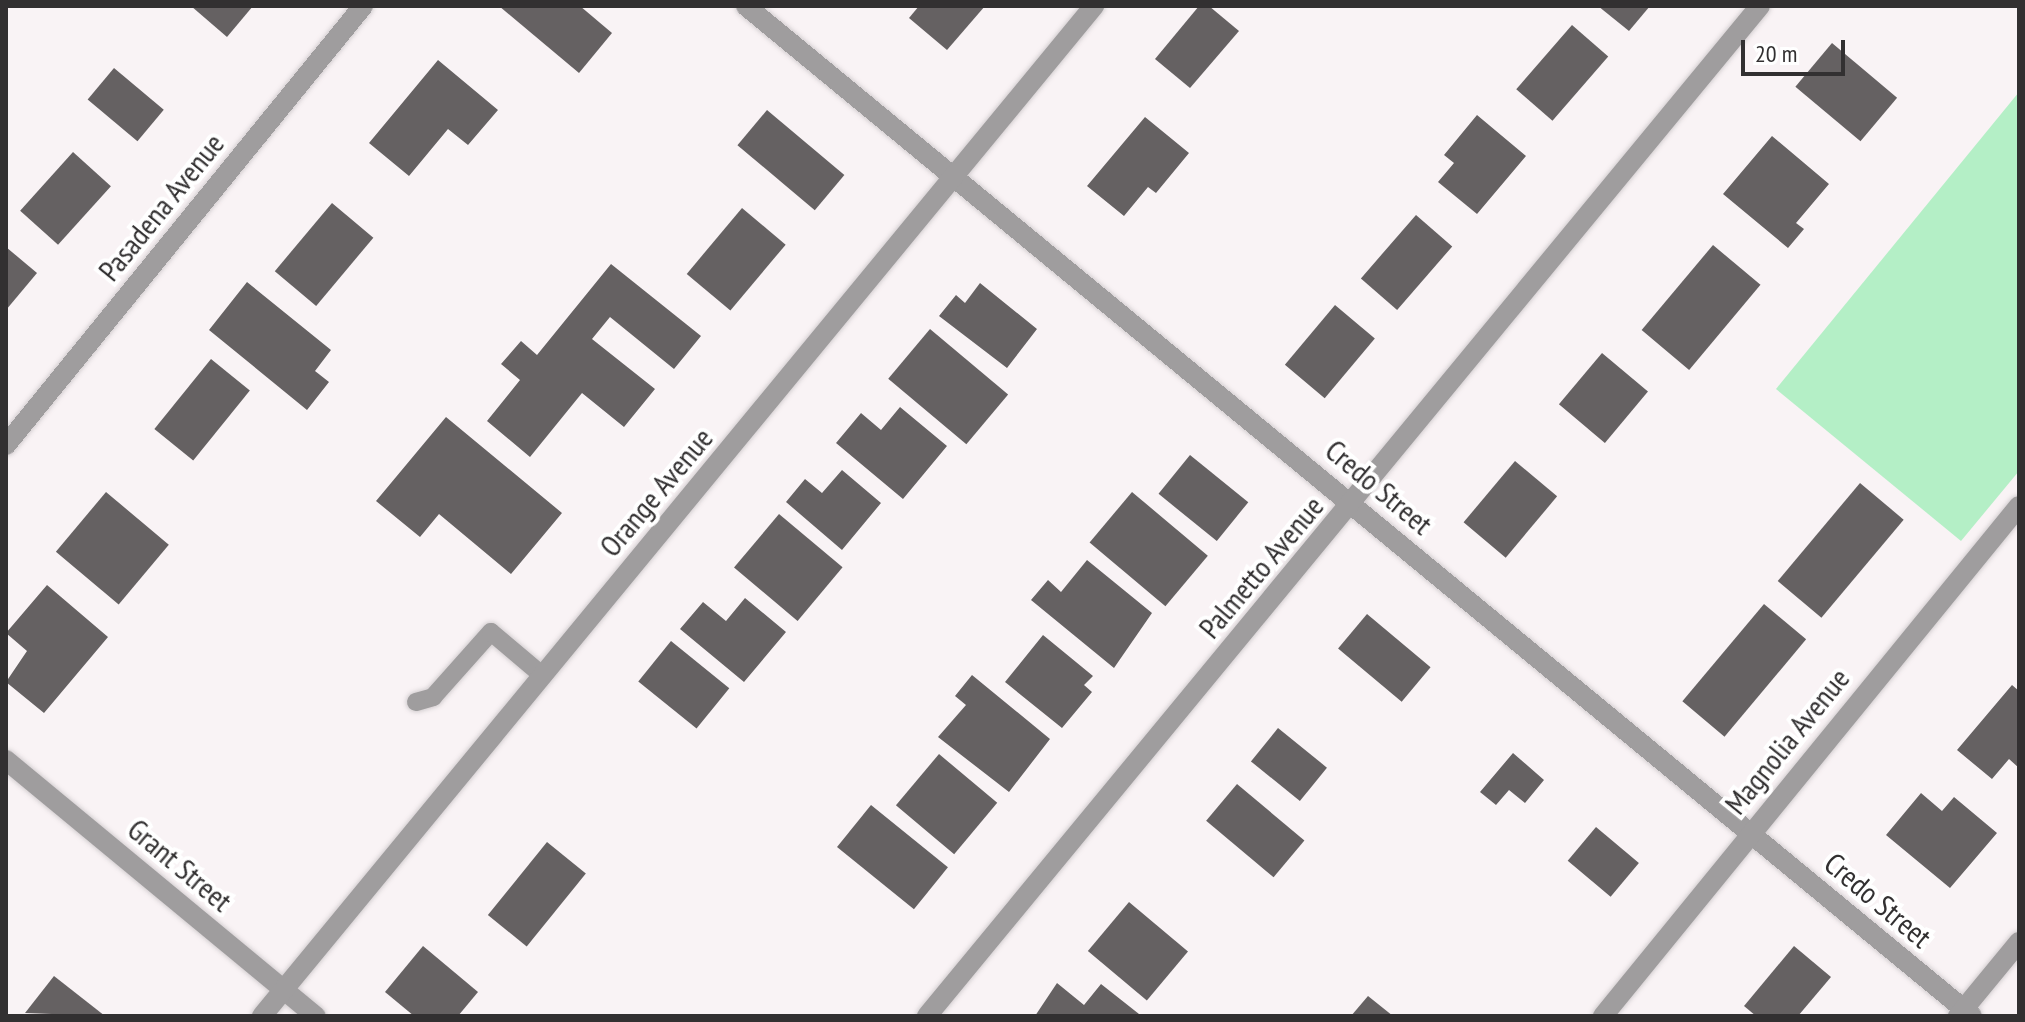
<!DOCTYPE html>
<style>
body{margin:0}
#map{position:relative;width:2025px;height:1022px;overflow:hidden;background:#f9f3f5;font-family:"PT Sans Narrow",sans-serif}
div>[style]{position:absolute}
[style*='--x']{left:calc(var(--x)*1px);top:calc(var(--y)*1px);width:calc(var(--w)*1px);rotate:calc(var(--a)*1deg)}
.green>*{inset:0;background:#b4efc6}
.building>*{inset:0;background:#656162;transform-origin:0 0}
.roads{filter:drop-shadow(0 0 2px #d5d0d2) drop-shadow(0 0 2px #d5d0d2)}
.lane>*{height:18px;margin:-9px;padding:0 9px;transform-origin:9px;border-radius:9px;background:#9f9d9e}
.street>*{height:20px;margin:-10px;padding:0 10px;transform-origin:10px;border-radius:10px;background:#9f9d9e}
span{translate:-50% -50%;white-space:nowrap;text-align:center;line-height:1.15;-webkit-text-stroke:8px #fff;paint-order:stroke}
.street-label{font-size:30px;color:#323031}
.frame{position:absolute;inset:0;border:8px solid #323031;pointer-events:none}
.scale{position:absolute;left:1741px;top:40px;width:104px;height:36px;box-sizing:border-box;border:4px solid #323031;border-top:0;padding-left:10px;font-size:24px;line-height:28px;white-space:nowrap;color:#323031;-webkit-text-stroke:6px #fff;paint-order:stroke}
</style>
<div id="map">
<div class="green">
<div style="clip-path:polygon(2019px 92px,2019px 471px,1961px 541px,1776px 389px)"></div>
</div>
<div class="building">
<div style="clip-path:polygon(191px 6px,253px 6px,227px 37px)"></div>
<div style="clip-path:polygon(499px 6px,580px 6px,612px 33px,579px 73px)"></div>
<div style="clip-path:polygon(919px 6px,985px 6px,947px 50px,909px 18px)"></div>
<div style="clip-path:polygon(1199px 6px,1209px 6px,1239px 31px,1190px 88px,1155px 59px)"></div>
<div style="clip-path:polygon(1598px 6px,1650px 6px,1629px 31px)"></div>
<div style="left:1572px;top:25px;width:48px;height:85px;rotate:41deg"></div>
<div style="left:1832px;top:43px;width:85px;height:57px;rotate:40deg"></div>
<div style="clip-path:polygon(438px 60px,498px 110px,468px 145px,448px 129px,409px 176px,369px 143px)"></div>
<div style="left:114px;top:68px;width:65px;height:41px;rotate:40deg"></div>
<div style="left:767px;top:110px;width:101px;height:46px;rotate:40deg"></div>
<div style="clip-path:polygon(1477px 115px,1526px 156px,1477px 214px,1438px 182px,1454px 163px,1444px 155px)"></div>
<div style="clip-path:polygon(1145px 117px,1189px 153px,1156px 193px,1148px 187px,1124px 216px,1087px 186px)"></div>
<div style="clip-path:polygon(1772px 136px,1829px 184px,1796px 223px,1804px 229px,1788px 248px,1723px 194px)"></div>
<div style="left:73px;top:152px;width:51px;height:79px;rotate:42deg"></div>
<div style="left:332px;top:203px;width:54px;height:89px;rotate:40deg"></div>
<div style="left:742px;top:208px;width:57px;height:86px;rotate:40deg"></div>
<div style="left:1416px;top:215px;width:48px;height:84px;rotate:41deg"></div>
<div style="left:1713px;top:245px;width:62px;height:111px;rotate:40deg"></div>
<div style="clip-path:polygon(6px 247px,37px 273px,6px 310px)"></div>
<div style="clip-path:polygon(611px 264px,701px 336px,674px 369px,610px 317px,592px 339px,655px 389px,624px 427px,582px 393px,530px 457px,487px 421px,520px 380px,501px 364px,521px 341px,537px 355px)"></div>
<div style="clip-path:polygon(247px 282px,331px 350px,315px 371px,329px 382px,307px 410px,209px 330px)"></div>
<div style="clip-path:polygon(980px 283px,1037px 329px,1007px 368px,939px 316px,956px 295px,965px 303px)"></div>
<div style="left:1335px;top:305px;width:52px;height:78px;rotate:40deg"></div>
<div style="left:930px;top:329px;width:102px;height:65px;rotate:40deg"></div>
<div style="left:1602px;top:353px;width:60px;height:67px;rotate:40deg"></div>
<div style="left:211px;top:359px;width:50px;height:90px;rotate:39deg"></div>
<div style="clip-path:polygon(900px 407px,947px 446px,903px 499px,836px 443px,861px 413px,881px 430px)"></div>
<div style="clip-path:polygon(446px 417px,562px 513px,511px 574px,439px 514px,420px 537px,376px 501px)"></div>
<div style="left:1190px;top:455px;width:75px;height:50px;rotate:39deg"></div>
<div style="left:1515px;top:461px;width:55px;height:80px;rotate:40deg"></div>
<div style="clip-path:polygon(842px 470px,881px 503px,842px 550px,786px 502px,805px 479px,822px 493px)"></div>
<div style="left:1860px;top:483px;width:57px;height:128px;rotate:40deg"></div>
<div style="left:106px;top:492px;width:82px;height:78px;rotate:40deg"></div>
<div style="left:1132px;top:492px;width:99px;height:66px;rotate:40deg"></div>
<div style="left:779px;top:514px;width:83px;height:70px;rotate:40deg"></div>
<div style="clip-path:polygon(1087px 560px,1152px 613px,1114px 668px,1031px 600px,1048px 580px,1061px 592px)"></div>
<div style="clip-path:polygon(47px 585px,108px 637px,44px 713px,6px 682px,27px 651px,6px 633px)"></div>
<div style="clip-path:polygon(745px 598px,786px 632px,744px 682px,680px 629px,703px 602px,726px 621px)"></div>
<div style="left:1764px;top:604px;width:55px;height:127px;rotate:40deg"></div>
<div style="left:1367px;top:614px;width:83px;height:45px;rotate:40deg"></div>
<div style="clip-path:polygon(1043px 635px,1093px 676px,1084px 685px,1092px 692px,1062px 728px,1005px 682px)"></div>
<div style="left:671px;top:641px;width:75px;height:52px;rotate:39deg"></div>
<div style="clip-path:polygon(972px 675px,1050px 739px,1009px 792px,938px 737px,966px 705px,955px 696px)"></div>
<div style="clip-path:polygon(2012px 685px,2019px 691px,2019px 768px,2009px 759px,1992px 779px,1957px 750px)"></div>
<div style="left:1278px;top:728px;width:63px;height:43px;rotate:39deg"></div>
<div style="clip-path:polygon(1513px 753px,1544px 780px,1525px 803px,1509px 790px,1496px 805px,1480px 792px)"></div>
<div style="left:939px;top:754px;width:76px;height:67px;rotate:40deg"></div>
<div style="left:1237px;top:784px;width:88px;height:48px;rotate:40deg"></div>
<div style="clip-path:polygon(1921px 793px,1942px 811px,1954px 797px,1997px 833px,1950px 888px,1886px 835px)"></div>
<div style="left:871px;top:805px;width:99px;height:54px;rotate:39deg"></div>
<div style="left:1596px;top:827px;width:56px;height:44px;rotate:40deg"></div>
<div style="left:547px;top:842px;width:50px;height:94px;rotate:39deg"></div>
<div style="left:1129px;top:902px;width:77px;height:64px;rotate:40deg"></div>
<div style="clip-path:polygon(423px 946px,478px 992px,458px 1016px,414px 1016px,385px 992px)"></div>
<div style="clip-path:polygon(1794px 946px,1831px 977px,1798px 1016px,1756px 1016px,1744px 1006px)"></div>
<div style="clip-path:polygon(54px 976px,105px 1016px,25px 1013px)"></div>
<div style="clip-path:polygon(1057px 983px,1084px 1005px,1101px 984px,1139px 1014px,1035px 1016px)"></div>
<div style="clip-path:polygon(1368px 996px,1393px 1016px,1351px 1016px)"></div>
</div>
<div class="roads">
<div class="lane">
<div style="--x:416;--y:702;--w:18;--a:-16"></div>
<div style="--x:433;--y:697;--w:87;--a:-48.3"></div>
<div style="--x:491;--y:632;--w:68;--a:40.2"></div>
</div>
<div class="street">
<div style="--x:746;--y:6;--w:1588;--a:39.48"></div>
<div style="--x:6;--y:445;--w:566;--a:-50.88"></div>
<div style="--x:6;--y:760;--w:402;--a:39.6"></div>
<div style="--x:262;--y:1016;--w:1309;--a:-50.52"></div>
<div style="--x:927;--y:1016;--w:1309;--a:-50.49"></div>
<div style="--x:1603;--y:1016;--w:658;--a:-50.8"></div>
<div style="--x:1958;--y:1016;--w:96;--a:-50.5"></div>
</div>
</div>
<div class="street-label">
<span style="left:161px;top:207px;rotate:-51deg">Pasadena Avenue</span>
<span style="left:1379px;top:487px;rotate:40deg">Credo Street</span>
<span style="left:656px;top:492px;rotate:-50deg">Orange Avenue</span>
<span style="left:1261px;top:567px;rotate:-50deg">Palmetto Avenue</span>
<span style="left:1787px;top:741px;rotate:-51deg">Magnolia Avenue</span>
<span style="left:180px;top:865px;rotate:40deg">Grant Street</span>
<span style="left:1878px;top:900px;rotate:40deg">Credo Street</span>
</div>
<div class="frame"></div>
<div class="scale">20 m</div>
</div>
